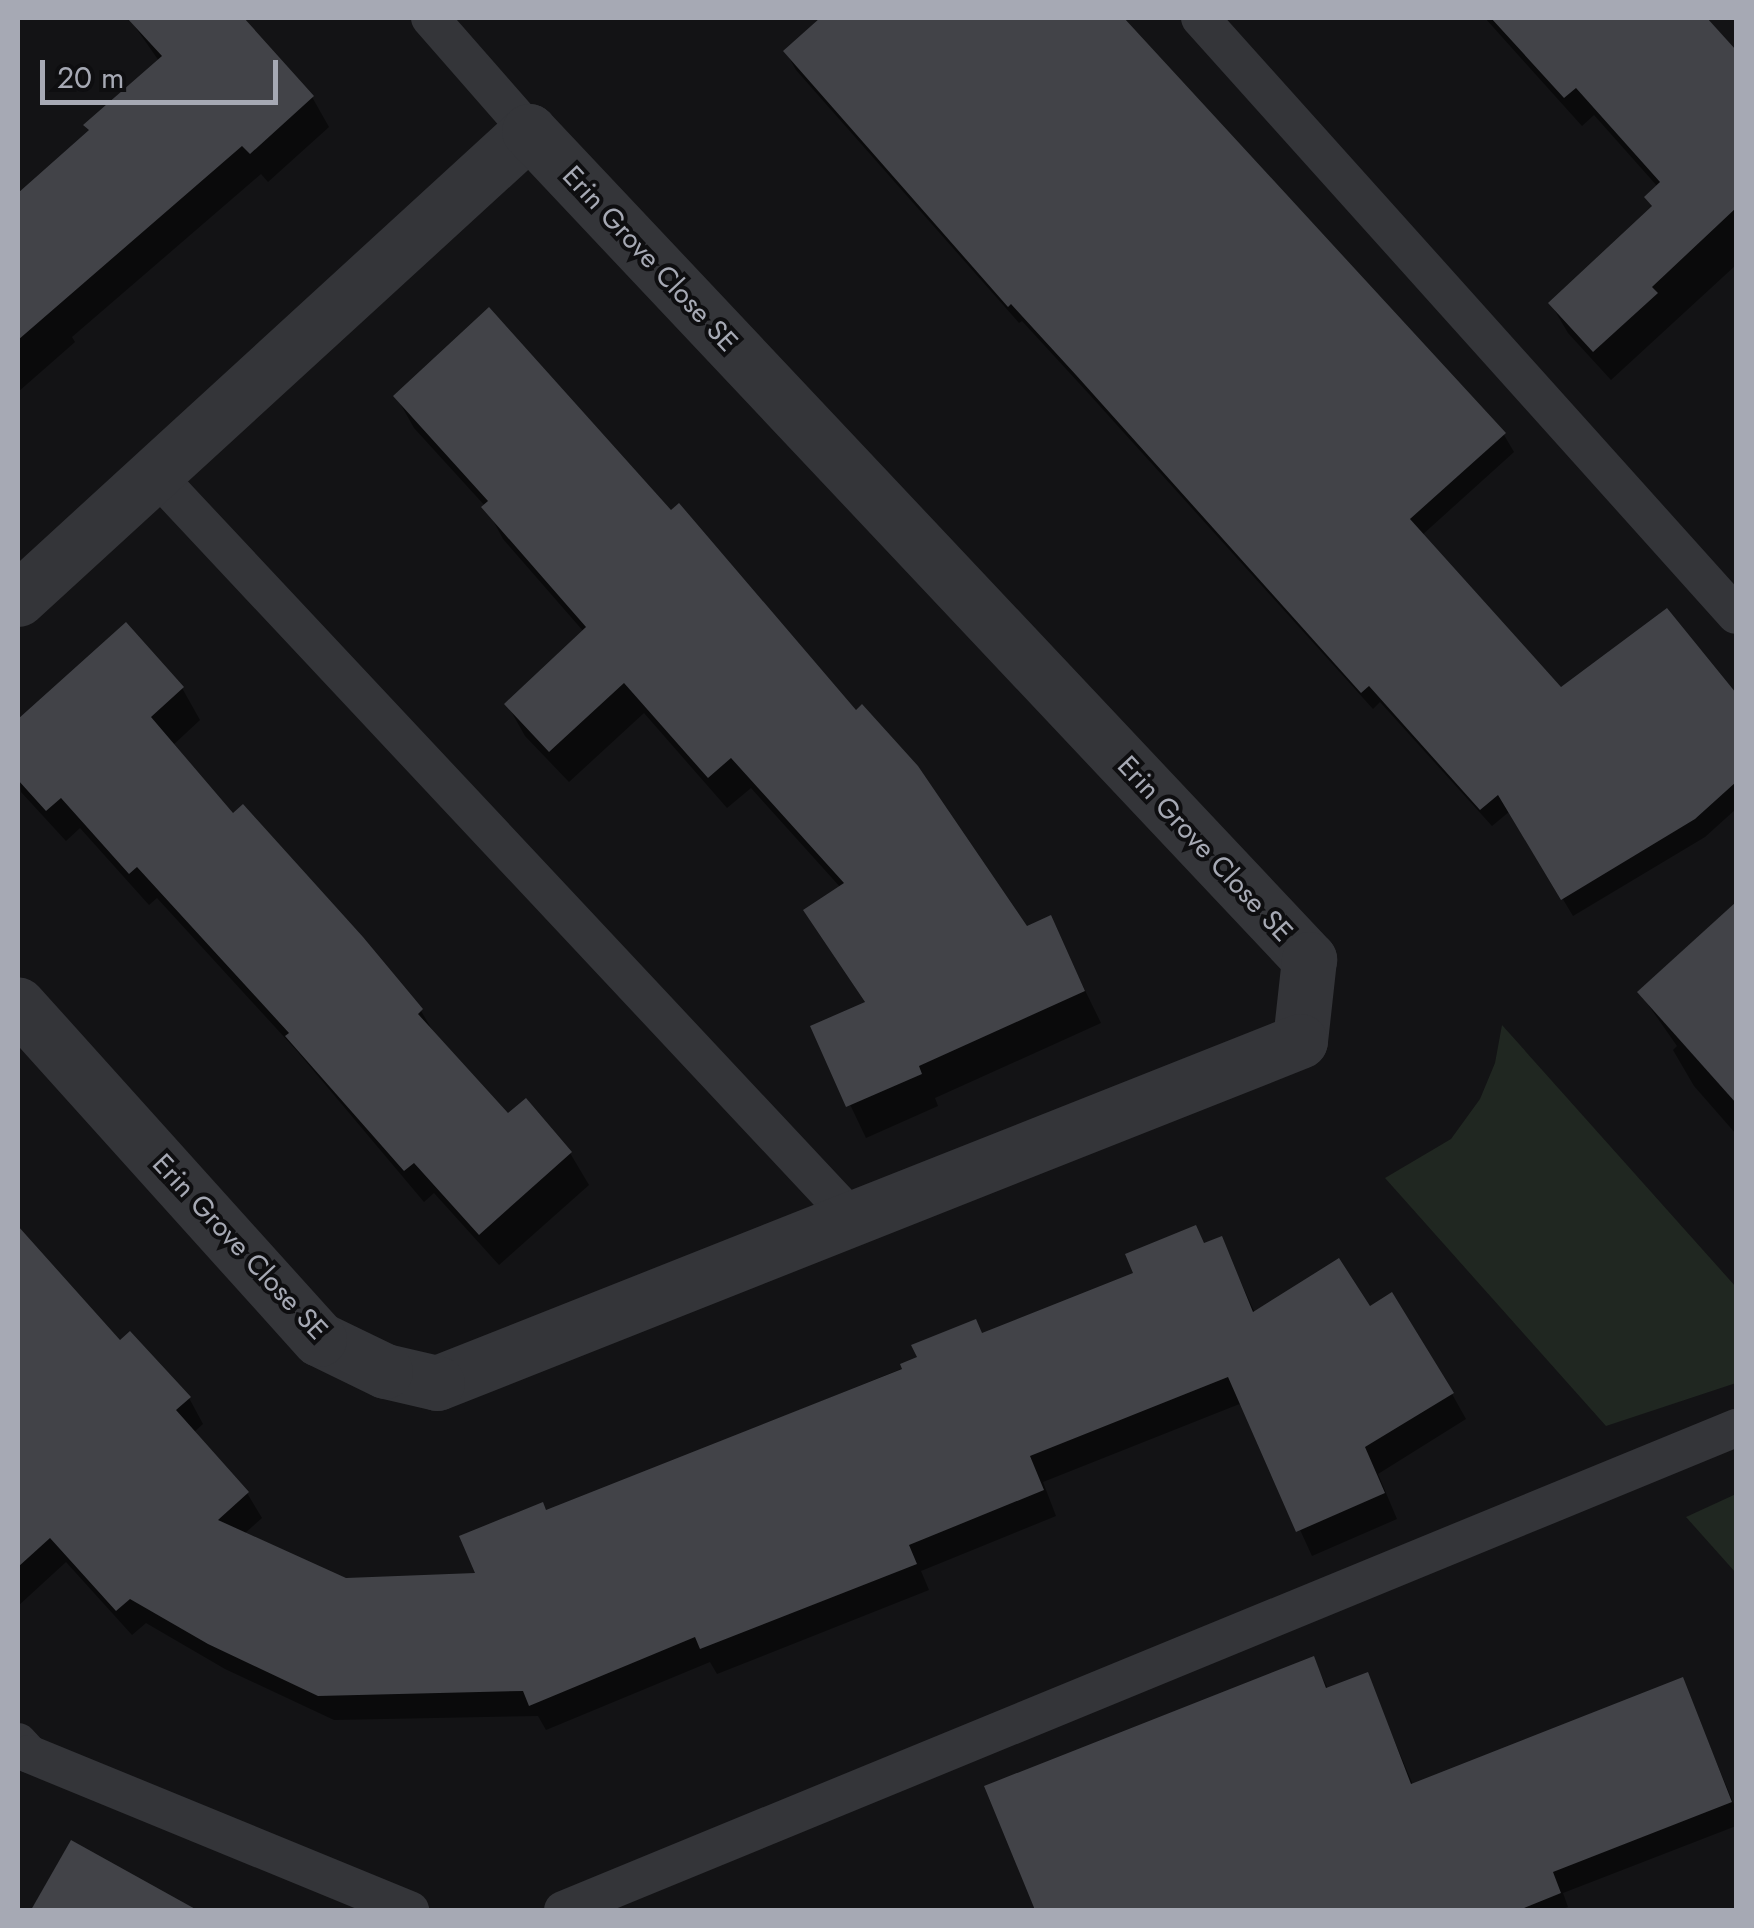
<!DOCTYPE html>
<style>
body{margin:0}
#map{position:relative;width:1754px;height:1928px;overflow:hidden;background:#131315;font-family:Jost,sans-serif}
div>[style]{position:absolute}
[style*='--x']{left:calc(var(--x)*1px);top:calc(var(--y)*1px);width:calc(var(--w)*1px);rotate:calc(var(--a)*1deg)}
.green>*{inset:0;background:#202721}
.shadow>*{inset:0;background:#0007}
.building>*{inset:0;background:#424348}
.service>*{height:38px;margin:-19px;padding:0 19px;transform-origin:19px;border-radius:19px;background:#343539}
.minor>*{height:55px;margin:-27.5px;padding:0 27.5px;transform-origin:27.5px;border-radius:27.5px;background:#343539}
span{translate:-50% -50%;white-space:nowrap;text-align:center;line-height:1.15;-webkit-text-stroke:8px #0e0e10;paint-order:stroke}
.street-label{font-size:28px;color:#a6a9b4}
.frame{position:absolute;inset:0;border:20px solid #a6a9b4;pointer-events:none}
.scale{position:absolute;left:40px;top:60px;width:238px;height:45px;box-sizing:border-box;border:5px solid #a6a9b4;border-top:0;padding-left:12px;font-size:30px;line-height:35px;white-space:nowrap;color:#a6a9b4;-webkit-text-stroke:8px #0e0e10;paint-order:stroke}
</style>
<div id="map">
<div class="green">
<div style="clip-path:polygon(1502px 1025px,1736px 1287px,1736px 1383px,1606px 1426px,1385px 1178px,1451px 1139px,1480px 1099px,1495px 1063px)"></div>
<div style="clip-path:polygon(1736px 1494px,1736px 1573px,1686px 1517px)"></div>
</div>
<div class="shadow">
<div style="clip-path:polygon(129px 18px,241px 18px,312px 97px,329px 127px,268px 182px,261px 174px,72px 337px,75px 342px,18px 392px,18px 196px,91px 132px,159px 61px)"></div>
<div style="clip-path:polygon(824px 18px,985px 18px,988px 22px,993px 18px,1121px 18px,1504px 435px,1514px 452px,1421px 536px,1560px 690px,1697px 654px,1736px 696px,1736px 809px,1705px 837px,1573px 916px,1510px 811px,1492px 826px,1380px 702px,1373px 709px,1089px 394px,1022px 321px,1019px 323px,796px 70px,786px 52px)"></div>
<div style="clip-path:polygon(1485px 18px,1704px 18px,1736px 57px,1736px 265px,1611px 380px,1568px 333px,1551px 304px,1653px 208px,1658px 187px,1594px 115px,1582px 126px)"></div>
<div style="clip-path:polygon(396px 396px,1026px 930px,1050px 919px,1101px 1023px,935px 1098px,938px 1106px,866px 1138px,813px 1027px,866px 1004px,807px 911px,841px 888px,751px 788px,727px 808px,644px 713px,569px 782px,525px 736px,507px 704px,584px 632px,503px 539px,486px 507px,414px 428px)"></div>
<div style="clip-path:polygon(125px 626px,182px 688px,200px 720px,172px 746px,232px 816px,421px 1011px,437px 1038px,508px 1117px,570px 1153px,589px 1185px,499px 1265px,434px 1193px,424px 1202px,297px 1051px,157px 898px,149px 905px,80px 828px,66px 841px,21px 792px,18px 723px)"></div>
<div style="clip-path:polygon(1728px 914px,1736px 923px,1736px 1134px,1694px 1086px,1673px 1050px,1677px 1046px,1640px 993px)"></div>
<div style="clip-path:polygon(18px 1230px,120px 1344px,189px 1398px,203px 1424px,193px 1433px,247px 1493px,262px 1518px,244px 1534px,346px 1580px,478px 1575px,546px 1513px,1221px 1239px,1255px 1313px,1370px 1309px,1452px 1394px,1466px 1419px,1378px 1474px,1397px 1519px,1312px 1556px,1242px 1403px,1043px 1482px,1056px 1516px,921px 1571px,929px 1590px,717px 1674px,710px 1662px,546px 1730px,538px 1716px,334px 1720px,225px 1669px,146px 1623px,132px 1635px,66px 1562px,18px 1606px)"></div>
<div style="clip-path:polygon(1313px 1659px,1328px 1689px,1367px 1675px,1413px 1785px,1682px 1680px,1736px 1809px,1736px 1826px,1563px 1893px,1568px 1907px,1559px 1910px,1037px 1910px,988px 1788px)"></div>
<div style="clip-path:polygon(72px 1844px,142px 1897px,134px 1910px,34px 1910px)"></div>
</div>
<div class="building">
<div style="clip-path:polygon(127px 18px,244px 18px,314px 96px,250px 154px,242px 146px,18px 340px,18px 193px,89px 130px,83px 125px,162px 56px)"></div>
<div style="clip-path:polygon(820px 18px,1124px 18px,1506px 433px,1410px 519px,1561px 687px,1667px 608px,1736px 693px,1736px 782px,1695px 819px,1561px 900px,1498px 795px,1480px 810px,1369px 686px,1361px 693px,1076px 375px,1011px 304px,1008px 307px,783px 51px)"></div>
<div style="clip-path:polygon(1491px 18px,1707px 18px,1736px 50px,1736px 208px,1652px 287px,1658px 293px,1593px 352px,1548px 303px,1652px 206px,1644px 197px,1660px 182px,1576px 88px,1564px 98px)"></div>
<div style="clip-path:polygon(489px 307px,671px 510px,679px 503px,856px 710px,862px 704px,918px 766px,1027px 926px,1051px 915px,1085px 991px,919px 1066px,922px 1074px,846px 1107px,810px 1026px,865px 1002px,803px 910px,844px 883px,731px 758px,708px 778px,624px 683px,549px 752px,504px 704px,586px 627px,481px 507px,488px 501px,393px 396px)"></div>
<div style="clip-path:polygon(126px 622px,184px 687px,151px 717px,233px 813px,243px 804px,363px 937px,423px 1009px,418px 1014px,508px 1113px,526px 1098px,572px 1152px,479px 1235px,414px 1163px,404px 1171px,285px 1036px,289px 1033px,137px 867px,129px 874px,61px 798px,46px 811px,18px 780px,18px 719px)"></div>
<div style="clip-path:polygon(1736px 902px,1736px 1103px,1637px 992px)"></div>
<div style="clip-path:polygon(1196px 1225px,1204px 1243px,1222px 1236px,1253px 1312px,1339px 1258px,1370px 1306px,1392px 1292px,1454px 1393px,1365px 1447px,1385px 1493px,1296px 1532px,1228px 1377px,1030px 1456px,1044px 1490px,909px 1545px,917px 1564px,700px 1649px,695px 1637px,529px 1706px,523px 1691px,318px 1696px,208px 1644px,130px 1599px,116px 1611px,50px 1538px,18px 1567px,18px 1226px,120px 1340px,130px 1331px,191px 1397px,176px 1410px,249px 1492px,218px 1520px,346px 1578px,475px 1573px,459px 1536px,543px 1502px,546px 1510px,902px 1369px,900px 1364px,917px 1357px,911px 1345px,976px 1319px,982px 1333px,1133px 1273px,1125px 1254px)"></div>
<div style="clip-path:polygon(1314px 1656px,1326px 1688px,1368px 1672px,1411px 1784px,1683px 1677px,1732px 1802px,1553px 1872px,1561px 1893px,1519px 1910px,1035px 1910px,984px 1786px)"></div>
<div style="clip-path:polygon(71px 1840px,197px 1910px,31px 1910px)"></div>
</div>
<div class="service">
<div style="--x:430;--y:18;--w:150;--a:48.8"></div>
<div style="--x:1200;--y:18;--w:802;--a:48.08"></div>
<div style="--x:154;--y:473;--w:1024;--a:46.86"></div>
<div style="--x:18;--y:1742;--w:16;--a:47"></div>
<div style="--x:29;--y:1754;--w:412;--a:22.3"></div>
<div style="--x:563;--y:1910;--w:1268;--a:-22.34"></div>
</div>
<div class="minor">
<div style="--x:18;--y:599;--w:693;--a:-42.49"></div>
<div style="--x:529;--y:131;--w:1138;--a:46.71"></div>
<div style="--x:1309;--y:959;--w:82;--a:96.3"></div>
<div style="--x:1300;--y:1041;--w:928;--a:158.38"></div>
<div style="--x:437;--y:1383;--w:53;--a:-167"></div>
<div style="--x:385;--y:1371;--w:73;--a:-154.1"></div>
<div style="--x:319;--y:1339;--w:450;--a:-132"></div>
</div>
<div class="street-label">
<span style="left:650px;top:259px;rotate:47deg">Erin Grove Close SE</span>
<span style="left:1205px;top:849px;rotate:47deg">Erin Grove Close SE</span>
<span style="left:240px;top:1247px;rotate:47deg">Erin Grove Close SE</span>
</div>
<div class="frame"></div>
<div class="scale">20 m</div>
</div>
